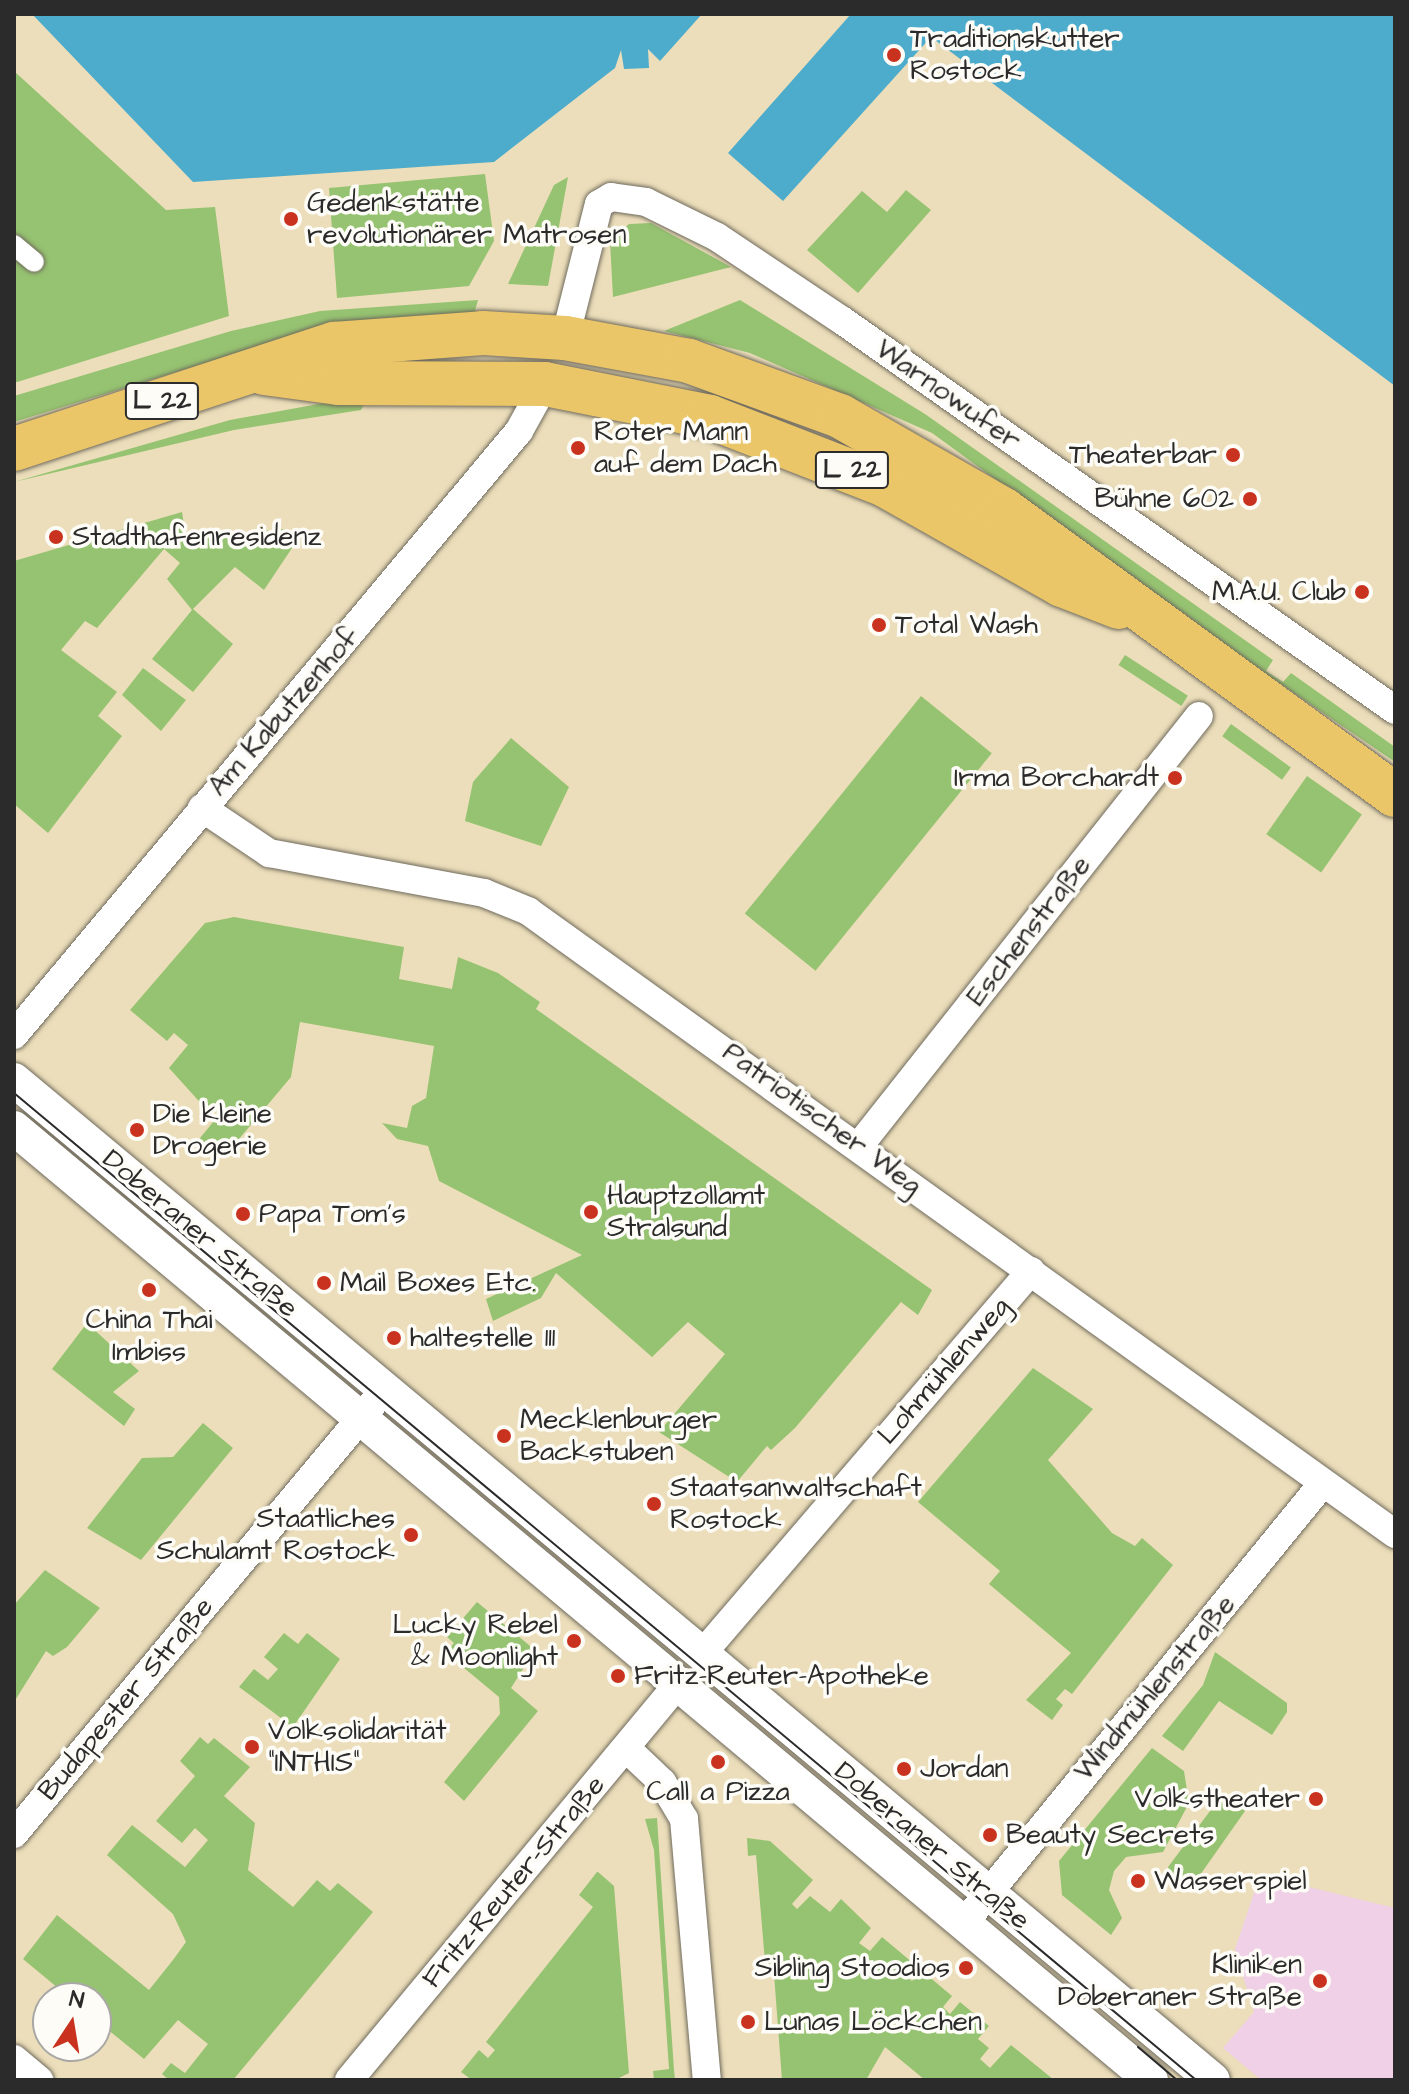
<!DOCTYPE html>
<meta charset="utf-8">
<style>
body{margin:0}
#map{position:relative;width:1409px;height:2094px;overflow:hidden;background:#ecdeba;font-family:"Architects Daughter",sans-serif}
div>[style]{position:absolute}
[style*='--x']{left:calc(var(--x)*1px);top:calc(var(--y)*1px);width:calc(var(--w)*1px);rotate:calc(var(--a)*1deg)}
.built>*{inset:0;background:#efd0e6}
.green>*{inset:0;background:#96c371;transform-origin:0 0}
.water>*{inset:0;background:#4dabcb}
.roads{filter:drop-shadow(0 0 2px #6f6a5d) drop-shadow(0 0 2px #6f6a5d)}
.pedestrian>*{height:20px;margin:-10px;padding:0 10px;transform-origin:10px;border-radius:10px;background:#fff}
.minor>*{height:28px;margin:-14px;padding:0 14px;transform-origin:14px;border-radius:14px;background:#fff}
.tertiary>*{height:34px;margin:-17px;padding:0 17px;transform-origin:17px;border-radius:17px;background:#fff}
.primary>*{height:44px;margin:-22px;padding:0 22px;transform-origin:22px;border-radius:22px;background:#ebc669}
.tram>*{height:2px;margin:-1px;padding:0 1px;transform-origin:1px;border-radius:1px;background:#2b2b2b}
.dots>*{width:22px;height:22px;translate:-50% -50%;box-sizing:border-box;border:4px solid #fdfcf7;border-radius:50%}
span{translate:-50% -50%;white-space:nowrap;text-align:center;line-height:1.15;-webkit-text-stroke:7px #fdfcf7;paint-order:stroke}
.shield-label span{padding:2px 6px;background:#fdfcf7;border:2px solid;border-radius:6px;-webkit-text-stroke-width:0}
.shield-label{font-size:26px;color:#2b2b2b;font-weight:700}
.poi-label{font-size:28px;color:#2b2b2b}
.left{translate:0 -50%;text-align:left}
.right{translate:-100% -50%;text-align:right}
.street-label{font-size:28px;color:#2b2b2b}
.frame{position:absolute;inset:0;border:16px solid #2b2b2b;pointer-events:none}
.north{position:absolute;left:32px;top:1982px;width:80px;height:80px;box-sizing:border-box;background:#fdfcf7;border:2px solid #a9a8a5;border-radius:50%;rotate:12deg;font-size:22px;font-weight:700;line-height:32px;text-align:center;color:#2b2b2b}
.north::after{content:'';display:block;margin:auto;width:28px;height:36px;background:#c8321e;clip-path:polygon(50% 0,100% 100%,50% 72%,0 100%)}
</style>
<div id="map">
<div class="built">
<div style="clip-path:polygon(1260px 1875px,1395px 1908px,1395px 2080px,1261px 2080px,1223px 2048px,1254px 2012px,1235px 1949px)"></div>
</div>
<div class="green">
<div style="clip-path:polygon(14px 71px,166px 210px,215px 207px,229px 316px,14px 383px)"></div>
<div style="clip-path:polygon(485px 174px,494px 241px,469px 286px,337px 298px,329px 188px)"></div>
<div style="clip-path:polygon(568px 177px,548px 286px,508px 284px,554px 185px)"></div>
<div style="clip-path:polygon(906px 190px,931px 210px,858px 293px,807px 250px,862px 191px,887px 212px)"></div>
<div style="clip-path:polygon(651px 223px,731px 267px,613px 297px,610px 241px,629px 224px)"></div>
<div style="clip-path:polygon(478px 300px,473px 318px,293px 336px,14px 422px,14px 396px,231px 331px,320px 311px)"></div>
<div style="clip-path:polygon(740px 300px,925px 414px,1273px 660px,1266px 671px,1283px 682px,1291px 673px,1395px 747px,1395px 762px,1203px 631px,932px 433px,750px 353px,664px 331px)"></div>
<div style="clip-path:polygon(368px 395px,361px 410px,234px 430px,14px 482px,230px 420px)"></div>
<div style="clip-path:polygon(182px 512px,186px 538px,284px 529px,298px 539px,264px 590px,235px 567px,193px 609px,233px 644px,193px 692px,152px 659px,192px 610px,167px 579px,180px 563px,164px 549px,97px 628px,85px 621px,61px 650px,117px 692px,98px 716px,122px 736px,48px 833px,14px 804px,14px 561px)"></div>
<div style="left:1125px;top:655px;width:75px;height:12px;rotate:33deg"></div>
<div style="clip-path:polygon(143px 668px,186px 700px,161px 731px,122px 695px)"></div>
<div style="left:921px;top:696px;width:91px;height:280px;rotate:39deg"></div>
<div style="left:1231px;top:724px;width:74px;height:15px;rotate:36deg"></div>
<div style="clip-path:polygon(511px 738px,569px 787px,541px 846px,465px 821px,473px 782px)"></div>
<div style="left:1307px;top:776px;width:67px;height:71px;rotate:35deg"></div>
<div style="clip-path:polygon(234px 917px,404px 947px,399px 979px,452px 989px,458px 957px,498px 973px,540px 1002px,536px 1009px,932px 1290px,918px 1315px,901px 1302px,795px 1428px,771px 1450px,767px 1446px,737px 1482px,659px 1432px,725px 1354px,688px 1322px,652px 1357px,556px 1273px,541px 1298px,493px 1321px,486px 1299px,582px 1255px,439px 1181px,428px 1146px,397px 1139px,382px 1123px,407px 1128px,412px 1106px,426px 1098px,434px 1046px,300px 1022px,291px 1077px,233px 1146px,216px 1160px,196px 1143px,222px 1111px,212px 1103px,206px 1109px,169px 1068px,188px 1045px,174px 1033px,167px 1041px,130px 1010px,205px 923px)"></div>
<div style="clip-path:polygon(87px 1323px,139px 1371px,113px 1392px,135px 1409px,124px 1426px,52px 1369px)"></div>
<div style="clip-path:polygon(1033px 1368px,1093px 1409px,1048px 1460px,1112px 1533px,1135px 1546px,1142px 1538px,1173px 1565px,1072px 1694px,1065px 1689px,1056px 1699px,1063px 1705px,1052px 1720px,1026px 1700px,1071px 1653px,989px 1584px,1000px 1571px,918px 1502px)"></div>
<div style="clip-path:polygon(203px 1423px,233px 1448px,141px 1560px,87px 1528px,142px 1458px,173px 1457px)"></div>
<div style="clip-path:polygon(45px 1570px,100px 1608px,67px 1647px,53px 1656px,46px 1651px,14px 1702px,14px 1605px)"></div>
<div style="clip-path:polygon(477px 1602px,535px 1650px,511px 1688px,538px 1711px,464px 1801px,444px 1782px,500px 1714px,499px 1697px,446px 1653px,454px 1643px,447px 1637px)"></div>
<div style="clip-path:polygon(284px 1633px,298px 1644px,307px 1633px,340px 1659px,293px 1727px,239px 1687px,254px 1669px,268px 1680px,278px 1669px,264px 1657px)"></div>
<div style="clip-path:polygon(1215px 1652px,1287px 1703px,1287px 1712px,1272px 1735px,1219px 1701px,1183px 1751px,1162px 1736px,1203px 1685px)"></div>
<div style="clip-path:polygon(200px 1737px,208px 1744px,214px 1738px,250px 1767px,224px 1796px,255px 1823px,248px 1870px,293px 1907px,317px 1880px,330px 1891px,338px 1883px,373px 1912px,233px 2080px,169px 2080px,162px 2074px,171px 2063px,185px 2073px,208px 2044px,178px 2020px,144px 2059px,96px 2020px,96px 1998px,70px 1998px,23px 1959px,57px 1915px,149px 1990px,173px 1960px,186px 1942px,173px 1914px,107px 1855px,132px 1825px,185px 1867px,208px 1840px,195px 1828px,182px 1843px,156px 1821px,195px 1776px,180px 1761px)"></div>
<div style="clip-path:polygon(1152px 1748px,1184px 1771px,1189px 1803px,1163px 1852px,1126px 1857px,1114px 1871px,1109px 1890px,1122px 1918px,1111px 1935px,1062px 1895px,1059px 1861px)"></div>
<div style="clip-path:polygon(1222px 1795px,1245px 1811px,1193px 1885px,1175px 1885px,1168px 1867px)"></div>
<div style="clip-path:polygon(657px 1818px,674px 2070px,675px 2080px,654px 2080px,653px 2071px,669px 2069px,654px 1850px,645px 1819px)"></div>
<div style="clip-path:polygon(747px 1838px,770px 1841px,813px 1880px,792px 1904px,797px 1909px,810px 1896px,830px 1912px,841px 1899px,871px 1928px,859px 1943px,870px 1951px,882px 1937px,913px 1963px,904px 1975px,912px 1981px,921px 1970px,952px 1996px,943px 2007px,950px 2014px,960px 2002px,989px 2026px,978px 2039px,989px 2048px,980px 2059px,990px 2068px,1011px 2045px,1054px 2080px,925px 2080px,885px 2047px,866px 2080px,782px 2080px,774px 1974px,766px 1974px,756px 1855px,748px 1856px)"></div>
<div style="clip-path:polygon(597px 1872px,598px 1872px,614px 1886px,629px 2073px,615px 2080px,472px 2080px,461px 2072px,479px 2050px,488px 2058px,495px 2050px,486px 2042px,593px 1907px,579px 1895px)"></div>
</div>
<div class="water">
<div style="clip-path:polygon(32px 14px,702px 14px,660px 61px,648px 49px,649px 68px,624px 69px,621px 50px,615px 68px,494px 162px,193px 182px)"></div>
<div style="clip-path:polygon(851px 14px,1395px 14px,1395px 386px,931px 37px,783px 201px,728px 153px)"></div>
</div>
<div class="roads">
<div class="pedestrian">
<div style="--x:14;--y:245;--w:26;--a:40"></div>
</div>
<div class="minor">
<div style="--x:565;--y:338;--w:138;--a:-75.8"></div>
<div style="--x:599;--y:204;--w:14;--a:-30"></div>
<div style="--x:611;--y:197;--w:35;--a:8"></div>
<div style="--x:646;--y:202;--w:79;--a:26.2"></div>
<div style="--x:717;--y:237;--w:151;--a:33.7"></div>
<div style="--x:843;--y:321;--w:675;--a:35.17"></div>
<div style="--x:202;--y:808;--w:81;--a:33.9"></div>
<div style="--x:269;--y:853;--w:219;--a:10.5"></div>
<div style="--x:484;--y:893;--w:48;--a:22.2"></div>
<div style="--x:528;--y:911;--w:1068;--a:35.7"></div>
<div style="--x:14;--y:1035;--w:787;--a:-50.1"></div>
<div style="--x:519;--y:431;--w:54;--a:-61"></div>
<div style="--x:859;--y:1146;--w:548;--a:-51.67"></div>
<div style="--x:702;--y:1654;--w:505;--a:-49.34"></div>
<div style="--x:626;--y:1748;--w:50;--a:43.4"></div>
<div style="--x:662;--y:1782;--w:43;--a:59.3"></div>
<div style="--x:684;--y:1819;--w:262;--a:85"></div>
<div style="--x:14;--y:1834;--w:579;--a:-50.18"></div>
<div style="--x:964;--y:1923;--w:568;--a:-50.79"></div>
<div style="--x:14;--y:2059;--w:33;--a:40"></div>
<div style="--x:349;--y:2080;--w:515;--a:-50.28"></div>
</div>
<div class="tertiary">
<div style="--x:14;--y:1080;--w:1561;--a:39.83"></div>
<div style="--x:14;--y:1128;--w:1483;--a:39.94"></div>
</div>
<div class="primary">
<div style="--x:264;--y:373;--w:75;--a:7.7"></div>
<div style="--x:338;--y:383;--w:207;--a:0.3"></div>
<div style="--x:545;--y:384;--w:168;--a:11.3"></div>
<div style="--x:710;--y:417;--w:188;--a:21.2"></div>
<div style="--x:885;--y:485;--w:203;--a:29.5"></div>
<div style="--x:1062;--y:585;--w:61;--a:21.1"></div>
<div style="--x:14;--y:449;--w:337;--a:-18.2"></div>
<div style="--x:334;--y:344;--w:149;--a:-4.2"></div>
<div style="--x:483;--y:333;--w:82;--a:3.5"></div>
<div style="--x:565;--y:338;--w:126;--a:10.5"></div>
<div style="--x:689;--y:361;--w:161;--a:20"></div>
<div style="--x:840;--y:416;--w:189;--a:29.8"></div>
<div style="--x:1004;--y:510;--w:484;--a:36.1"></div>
</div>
</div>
<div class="tram">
<div style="--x:14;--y:1093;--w:1540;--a:39.86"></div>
<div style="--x:1138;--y:2047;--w:51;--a:40.2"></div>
</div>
<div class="dots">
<div style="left:894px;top:55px;background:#c8321e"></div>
<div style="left:291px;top:219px;background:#c8321e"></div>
<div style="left:578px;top:448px;background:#c8321e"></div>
<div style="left:1233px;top:455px;background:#c8321e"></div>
<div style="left:1250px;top:499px;background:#c8321e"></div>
<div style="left:56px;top:537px;background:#c8321e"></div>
<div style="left:1362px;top:592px;background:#c8321e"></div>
<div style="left:879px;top:625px;background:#c8321e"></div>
<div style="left:1175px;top:778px;background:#c8321e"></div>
<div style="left:137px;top:1130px;background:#c8321e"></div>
<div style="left:591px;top:1212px;background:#c8321e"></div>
<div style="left:243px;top:1214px;background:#c8321e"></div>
<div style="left:324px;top:1283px;background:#c8321e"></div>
<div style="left:149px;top:1290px;background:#c8321e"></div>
<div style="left:394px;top:1338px;background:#c8321e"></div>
<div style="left:504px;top:1436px;background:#c8321e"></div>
<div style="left:654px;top:1504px;background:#c8321e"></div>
<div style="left:411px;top:1535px;background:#c8321e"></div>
<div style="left:574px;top:1641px;background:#c8321e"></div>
<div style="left:618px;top:1676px;background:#c8321e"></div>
<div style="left:252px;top:1747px;background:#c8321e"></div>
<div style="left:718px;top:1762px;background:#c8321e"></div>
<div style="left:904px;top:1769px;background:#c8321e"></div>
<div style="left:1316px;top:1799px;background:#c8321e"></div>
<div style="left:990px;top:1835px;background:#c8321e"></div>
<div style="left:1138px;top:1881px;background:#c8321e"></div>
<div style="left:966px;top:1968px;background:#c8321e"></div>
<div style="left:1320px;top:1981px;background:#c8321e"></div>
<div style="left:748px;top:2022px;background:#c8321e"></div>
</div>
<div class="shield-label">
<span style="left:162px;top:401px">L 22</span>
<span style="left:852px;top:470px">L 22</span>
</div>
<div class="poi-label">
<span class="left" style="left:910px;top:55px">Traditionskutter<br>Rostock</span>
<span class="left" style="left:307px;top:219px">Gedenkstätte<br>revolutionärer Matrosen</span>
<span class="left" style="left:594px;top:448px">Roter Mann<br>auf dem Dach</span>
<span class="right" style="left:1217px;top:455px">Theaterbar</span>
<span class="right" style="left:1234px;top:499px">Bühne 602</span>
<span class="left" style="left:72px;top:537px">Stadthafenresidenz</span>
<span class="right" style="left:1346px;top:592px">M.A.U. Club</span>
<span class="left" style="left:895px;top:625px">Total Wash</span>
<span class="right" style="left:1159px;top:778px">Irma Borchardt</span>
<span class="left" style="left:153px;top:1130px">Die kleine<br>Drogerie</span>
<span class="left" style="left:607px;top:1212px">Hauptzollamt<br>Stralsund</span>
<span class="left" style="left:259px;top:1214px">Papa Tom‘s</span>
<span class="left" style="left:340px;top:1283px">Mail Boxes Etc.</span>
<span style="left:149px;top:1336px">China Thai<br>Imbiss</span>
<span class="left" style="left:410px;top:1338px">haltestelle 111</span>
<span class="left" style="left:520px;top:1436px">Mecklenburger<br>Backstuben</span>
<span class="left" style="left:670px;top:1504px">Staatsanwaltschaft<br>Rostock</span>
<span class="right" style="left:395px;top:1535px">Staatliches<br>Schulamt Rostock</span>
<span class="right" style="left:558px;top:1641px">Lucky Rebel<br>&amp; Moonlight</span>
<span class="left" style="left:634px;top:1676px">Fritz-Reuter-Apotheke</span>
<span class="left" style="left:268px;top:1747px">Volksolidarität<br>"INTHIS"</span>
<span class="left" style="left:920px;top:1769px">Jordan</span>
<span style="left:718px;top:1792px">Call a Pizza</span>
<span class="right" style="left:1300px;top:1799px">Volkstheater</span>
<span class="left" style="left:1006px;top:1835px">Beauty Secrets</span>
<span class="left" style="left:1154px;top:1881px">Wasserspiel</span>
<span class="right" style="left:1302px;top:1981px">Kliniken<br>Doberaner Straße</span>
<span class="right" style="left:950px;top:1968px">Sibling Stoodios</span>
<span class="left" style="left:764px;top:2022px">Lunas Löckchen</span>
</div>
<div class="street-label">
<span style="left:948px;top:395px;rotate:35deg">Warnowufer</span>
<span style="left:284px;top:712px;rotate:-49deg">Am Kabutzenhof</span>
<span style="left:1029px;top:931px;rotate:-52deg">Eschenstraße</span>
<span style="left:822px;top:1119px;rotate:36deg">Patriotischer Weg</span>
<span style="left:200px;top:1234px;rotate:40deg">Doberaner Straße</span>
<span style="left:944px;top:1371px;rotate:-49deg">Lohmühlenweg</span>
<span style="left:1155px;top:1688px;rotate:-50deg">Windmühlenstraße</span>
<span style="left:126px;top:1699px;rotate:-50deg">Budapester Straße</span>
<span style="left:932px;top:1846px;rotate:40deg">Doberaner Straße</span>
<span style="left:514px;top:1882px;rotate:-50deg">Fritz-Reuter-Straße</span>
</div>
<div class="frame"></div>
<div class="north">N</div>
</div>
